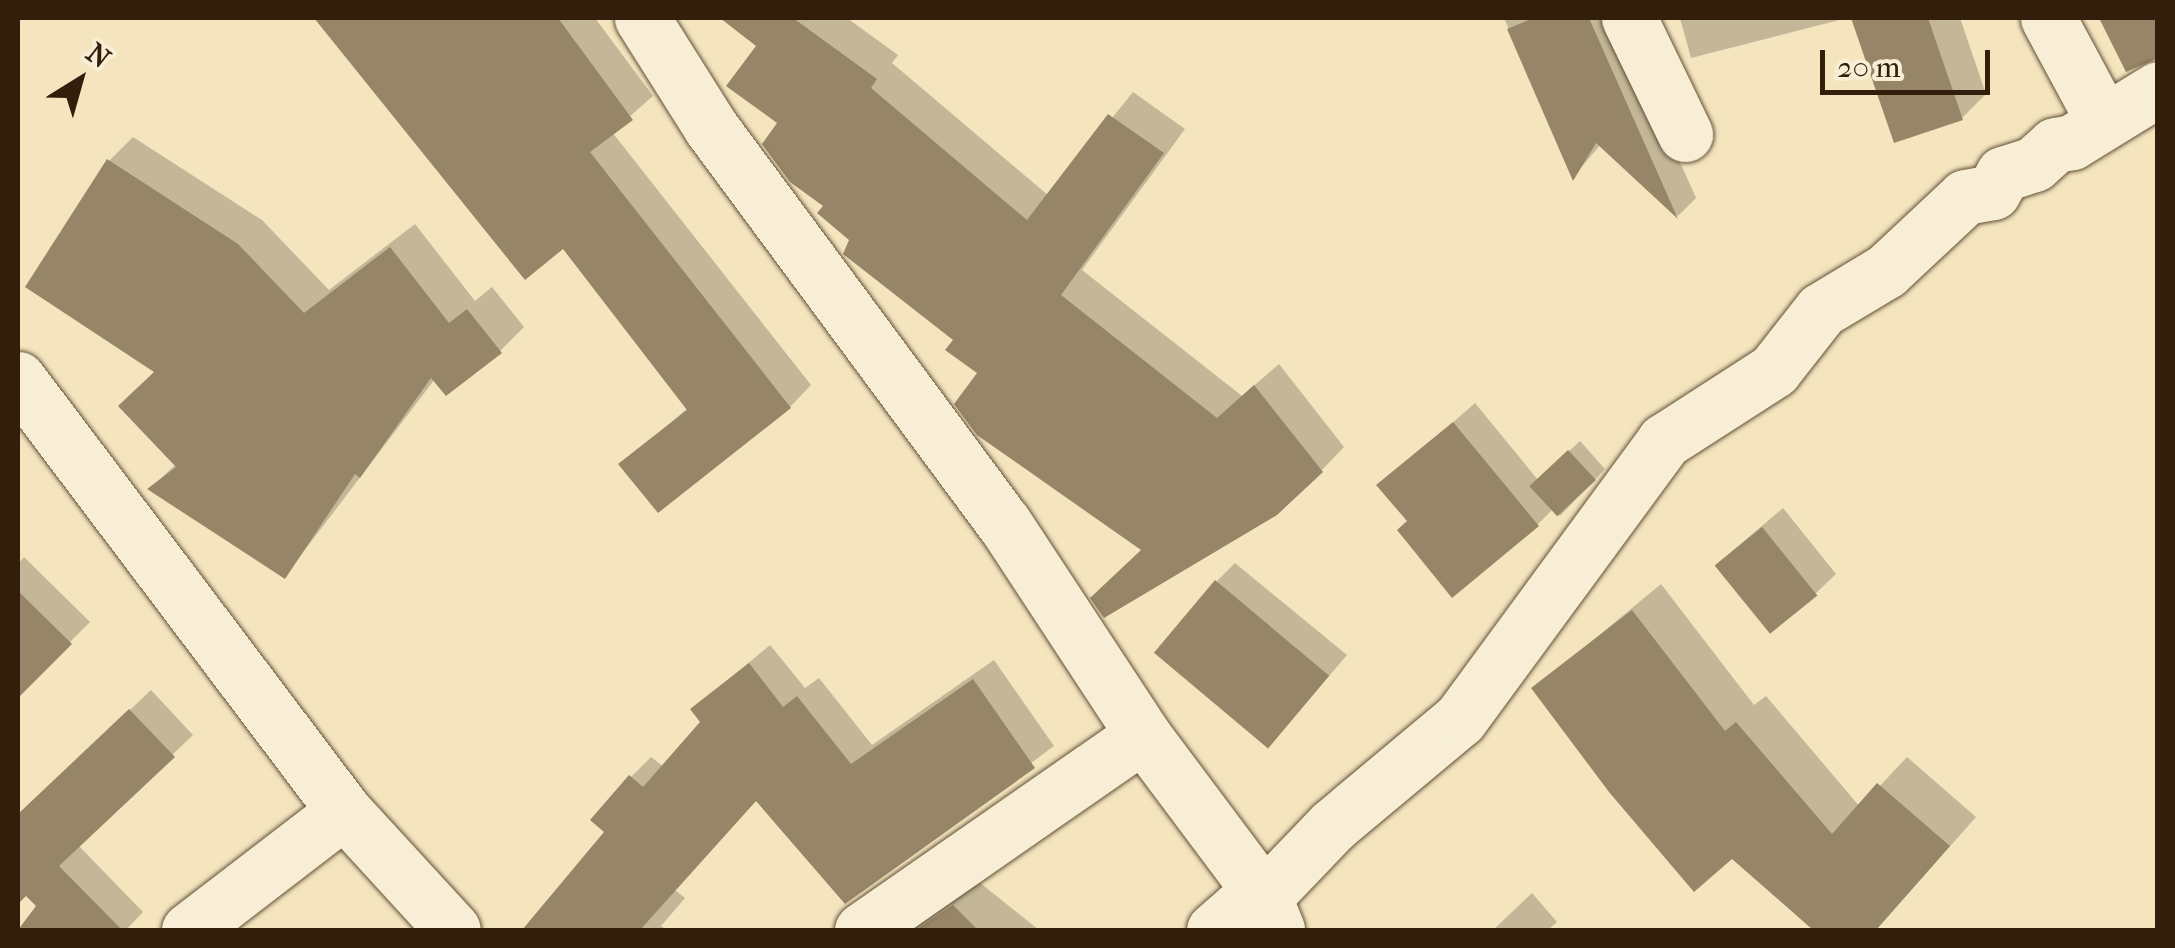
<!DOCTYPE html>
<style>
body{margin:0}
#map{position:relative;width:2175px;height:948px;overflow:hidden;background:#f4e5be;font-family:"IM FELL French Canon",serif}
div>[style]{position:absolute}
[style*='--x']{left:calc(var(--x)*1px);top:calc(var(--y)*1px);width:calc(var(--w)*1px);rotate:calc(var(--a)*1deg)}
.shadow>*{inset:0;background:#0003}
.building>*{inset:0;background:#978568;transform-origin:0 0}
.roads{filter:drop-shadow(0 0 2px #625038) drop-shadow(0 0 2px #625038)}
.minor>*{height:55px;margin:-27.5px;padding:0 27.5px;transform-origin:27.5px;border-radius:27.5px;background:#f8eed5}
span{translate:-50% -50%;white-space:nowrap;text-align:center;line-height:1.15;-webkit-text-stroke:8px #f8eed5;paint-order:stroke}
.frame{position:absolute;inset:0;border:20px solid #321e0b;pointer-events:none}
.north{position:absolute;left:30px;top:30px;width:100px;height:100px;-webkit-text-stroke:8px #f8eed5;paint-order:stroke;rotate:37deg;font-size:28px;font-weight:700;line-height:40px;text-align:center;color:#321e0b}
.north::after{content:'';display:block;margin:auto;width:35px;height:45px;background:#321e0b;clip-path:polygon(50% 0,100% 100%,50% 72%,0 100%)}
.scale{position:absolute;left:1820px;top:50px;width:170px;height:45px;box-sizing:border-box;border:5px solid #321e0b;border-top:0;padding-left:12px;font-size:30px;line-height:35px;white-space:nowrap;color:#321e0b;-webkit-text-stroke:8px #f8eed5;paint-order:stroke}
</style>
<div id="map">
<div class="shadow">
<div style="clip-path:polygon(318px 18px,595px 18px,653px 96px,612px 132px,811px 385px,790px 407px,622px 464px,689px 407px,564px 246px,525px 277px)"></div>
<div style="clip-path:polygon(724px 18px,847px 18px,898px 55px,892px 63px,1049px 196px,1133px 92px,1185px 129px,1082px 270px,1242px 396px,1279px 364px,1344px 447px,1321px 471px,1144px 549px,956px 339px,852px 239px,781px 122px,759px 45px)"></div>
<div style="clip-path:polygon(1504px 18px,1616px 18px,1696px 198px,1678px 216px,1601px 144px,1574px 176px)"></div>
<div style="clip-path:polygon(1680px 18px,1847px 18px,1691px 58px)"></div>
<div style="clip-path:polygon(1854px 18px,1960px 18px,1986px 94px,1962px 118px,1895px 140px)"></div>
<div style="clip-path:polygon(133px 137px,262px 220px,329px 290px,415px 224px,475px 301px,492px 287px,524px 327px,500px 351px,435px 379px,285px 576px,151px 488px,176px 464px,109px 161px)"></div>
<div style="clip-path:polygon(1475px 403px,1538px 480px,1580px 441px,1605px 469px,1560px 516px,1553px 509px,1538px 524px,1409px 521px,1380px 486px)"></div>
<div style="clip-path:polygon(1783px 508px,1836px 574px,1815px 594px,1716px 565px)"></div>
<div style="clip-path:polygon(24px 557px,90px 622px,18px 694px,18px 564px)"></div>
<div style="clip-path:polygon(1235px 563px,1347px 655px,1271px 744px,1217px 581px)"></div>
<div style="clip-path:polygon(1661px 584px,1754px 705px,1766px 696px,1860px 807px,1907px 757px,1976px 817px,1876px 930px,1817px 930px,1534px 689px)"></div>
<div style="clip-path:polygon(770px 645px,805px 688px,819px 678px,872px 745px,994px 660px,1054px 746px,846px 900px,757px 798px,675px 890px,685px 898px,661px 926px,667px 930px,525px 930px,608px 832px,631px 777px,651px 757px,664px 767px,704px 723px,693px 709px)"></div>
<div style="clip-path:polygon(151px 690px,193px 735px,78px 845px,143px 912px,126px 930px,18px 930px,39px 906px,18px 883px,18px 816px)"></div>
<div style="clip-path:polygon(979px 882px,1039px 930px,908px 930px)"></div>
<div style="clip-path:polygon(1532px 893px,1557px 922px,1548px 930px,1493px 930px)"></div>
</div>
<div class="building">
<div style="clip-path:polygon(314px 18px,558px 18px,633px 120px,590px 152px,791px 408px,658px 513px,618px 464px,687px 410px,563px 249px,525px 280px)"></div>
<div style="clip-path:polygon(720px 18px,793px 18px,877px 79px,871px 88px,1027px 220px,1108px 114px,1164px 153px,1061px 295px,1217px 418px,1254px 385px,1323px 472px,1277px 515px,1104px 618px,1090px 598px,1141px 550px,977px 435px,954px 404px,977px 373px,945px 350px,953px 340px,843px 254px,849px 240px,817px 213px,823px 206px,790px 182px,762px 144px,777px 123px,726px 86px,756px 46px)"></div>
<div style="clip-path:polygon(1534px 18px,1589px 18px,1678px 219px,1596px 143px,1573px 181px,1507px 29px)"></div>
<div style="clip-path:polygon(1851px 18px,1928px 18px,1963px 120px,1894px 143px)"></div>
<div style="clip-path:polygon(2099px 18px,2158px 18px,2158px 58px,2126px 72px)"></div>
<div style="clip-path:polygon(107px 159px,238px 244px,304px 313px,390px 247px,449px 323px,467px 309px,502px 353px,446px 396px,431px 378px,360px 478px,355px 474px,285px 579px,147px 489px,176px 467px,118px 406px,154px 372px,25px 287px)"></div>
<div style="clip-path:polygon(1453px 422px,1539px 526px,1452px 598px,1397px 530px,1407px 521px,1376px 485px)"></div>
<div style="left:1568px;top:450px;width:41px;height:53px;rotate:47deg"></div>
<div style="left:1762px;top:527px;width:88px;height:61px;rotate:51deg"></div>
<div style="left:1215px;top:580px;width:149px;height:95px;rotate:40deg"></div>
<div style="clip-path:polygon(18px 591px,72px 644px,18px 698px)"></div>
<div style="clip-path:polygon(1632px 610px,1725px 731px,1736px 722px,1832px 834px,1877px 783px,1950px 846px,1876px 930px,1813px 930px,1732px 859px,1694px 892px,1609px 792px,1531px 688px)"></div>
<div style="clip-path:polygon(749px 663px,783px 707px,797px 696px,851px 764px,973px 679px,1035px 768px,845px 904px,756px 801px,640px 930px,522px 930px,604px 832px,590px 820px,629px 775px,643px 787px,700px 722px,690px 709px)"></div>
<div style="clip-path:polygon(129px 709px,175px 757px,59px 866px,122px 930px,18px 930px,36px 906px,26px 896px,18px 904px,18px 814px)"></div>
<div style="clip-path:polygon(953px 905px,978px 930px,916px 930px)"></div>
</div>
<div class="roads">
<div class="minor">
<div style="--x:642;--y:18;--w:131;--a:57.8"></div>
<div style="--x:712;--y:129;--w:490;--a:53.5"></div>
<div style="--x:1004;--y:523;--w:254;--a:56.7"></div>
<div style="--x:1143;--y:735;--w:202;--a:53.2"></div>
<div style="--x:1264;--y:897;--w:35;--a:68"></div>
<div style="--x:1629;--y:18;--w:129;--a:64.2"></div>
<div style="--x:2048;--y:18;--w:116;--a:61.7"></div>
<div style="--x:18;--y:379;--w:541;--a:52.96"></div>
<div style="--x:344;--y:811;--w:161;--a:47.5"></div>
<div style="--x:189;--y:930;--w:195;--a:-37.5"></div>
<div style="--x:862;--y:930;--w:342;--a:-34.8"></div>
<div style="--x:1214;--y:930;--w:33;--a:-41"></div>
<div style="--x:1239;--y:908;--w:27;--a:-24"></div>
<div style="--x:1264;--y:897;--w:98;--a:-46.2"></div>
<div style="--x:1332;--y:826;--w:167;--a:-39.9"></div>
<div style="--x:1460;--y:719;--w:345;--a:-53.7"></div>
<div style="--x:1664;--y:441;--w:131;--a:-32.8"></div>
<div style="--x:1774;--y:370;--w:76;--a:-51.9"></div>
<div style="--x:1821;--y:310;--w:76;--a:-31"></div>
<div style="--x:1886;--y:271;--w:108;--a:-43.1"></div>
<div style="--x:1965;--y:197;--w:28;--a:-10"></div>
<div style="--x:1993;--y:192;--w:21;--a:-61"></div>
<div style="--x:2003;--y:174;--w:33;--a:-18"></div>
<div style="--x:2034;--y:164;--w:28;--a:-42"></div>
<div style="--x:2055;--y:145;--w:17;--a:-10"></div>
<div style="--x:2072;--y:142;--w:101;--a:-31.6"></div>
</div>
</div>
<div class="frame"></div>
<div class="north">N</div>
<div class="scale">20 m</div>
</div>
